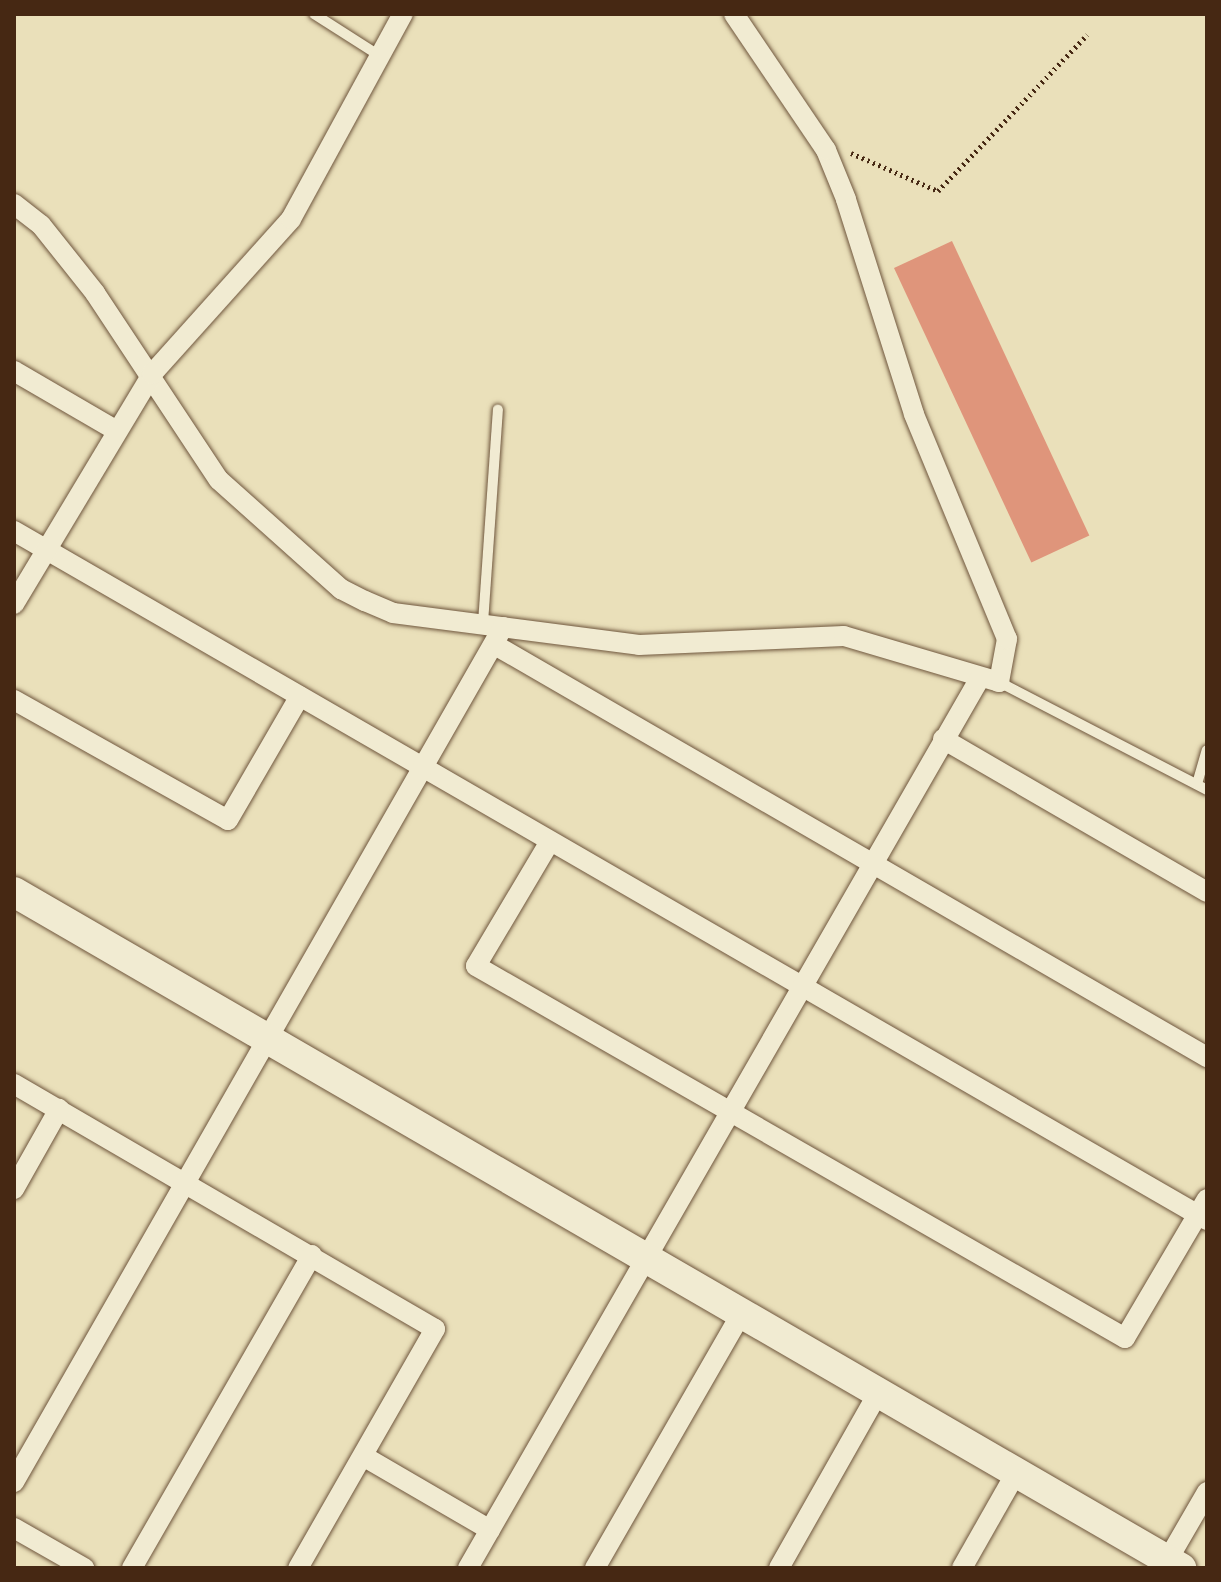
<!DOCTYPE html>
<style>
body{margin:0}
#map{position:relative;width:1221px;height:1582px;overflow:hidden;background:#eae0ba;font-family:"Libre Bodoni",serif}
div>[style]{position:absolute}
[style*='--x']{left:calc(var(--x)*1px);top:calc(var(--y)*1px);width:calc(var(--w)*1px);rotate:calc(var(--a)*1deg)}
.building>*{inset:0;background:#df957b;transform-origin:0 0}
.path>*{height:5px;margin-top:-2.5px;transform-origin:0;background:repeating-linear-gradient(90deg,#462813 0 2px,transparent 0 6px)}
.roads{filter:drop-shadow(0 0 2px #6f563d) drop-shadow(0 0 2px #6f563d)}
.lane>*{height:10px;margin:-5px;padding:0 5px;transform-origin:5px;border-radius:5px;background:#f1ebd2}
.street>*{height:20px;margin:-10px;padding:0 10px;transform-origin:10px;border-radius:10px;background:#f1ebd2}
.secondary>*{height:30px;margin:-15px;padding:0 15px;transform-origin:15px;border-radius:15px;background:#f1ebd2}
span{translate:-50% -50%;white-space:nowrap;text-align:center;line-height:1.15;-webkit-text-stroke:7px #f1ebd2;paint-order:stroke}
.frame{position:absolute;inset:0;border:16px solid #462813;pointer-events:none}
</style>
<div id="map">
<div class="building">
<div style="left:952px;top:241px;width:325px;height:64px;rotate:65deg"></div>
</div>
<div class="path">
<div style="--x:851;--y:153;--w:95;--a:23.6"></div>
<div style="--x:938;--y:191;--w:216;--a:-46.3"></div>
</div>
<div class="roads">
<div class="lane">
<div style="--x:314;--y:14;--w:78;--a:32.5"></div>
<div style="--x:483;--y:623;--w:214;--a:-86"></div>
<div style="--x:999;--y:682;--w:234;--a:27.4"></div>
<div style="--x:1197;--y:784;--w:35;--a:-74"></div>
</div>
<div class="street">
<div style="--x:14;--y:204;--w:34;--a:38"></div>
<div style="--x:41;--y:225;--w:87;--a:51.5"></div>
<div style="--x:95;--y:293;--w:224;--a:56.5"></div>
<div style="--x:219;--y:480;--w:164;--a:41.8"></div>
<div style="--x:341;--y:589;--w:27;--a:27"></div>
<div style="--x:365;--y:601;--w:30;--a:23"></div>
<div style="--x:393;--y:613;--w:248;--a:7.4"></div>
<div style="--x:639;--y:645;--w:205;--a:-2.5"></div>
<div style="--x:844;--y:636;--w:162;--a:16.5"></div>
<div style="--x:999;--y:682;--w:44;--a:-79.5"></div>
<div style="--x:1007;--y:639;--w:243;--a:-112.5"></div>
<div style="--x:914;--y:414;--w:225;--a:-107.6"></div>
<div style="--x:846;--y:199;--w:53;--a:-112.2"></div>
<div style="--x:826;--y:150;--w:164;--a:-124.1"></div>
<div style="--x:14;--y:371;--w:119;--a:30.2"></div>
<div style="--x:14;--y:531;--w:1378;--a:30.01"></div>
<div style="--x:14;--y:604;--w:268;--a:-59"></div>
<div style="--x:152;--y:374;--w:208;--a:-48.1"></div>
<div style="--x:291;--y:219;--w:234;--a:-61.4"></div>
<div style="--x:495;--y:645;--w:823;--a:30.06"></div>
<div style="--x:14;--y:700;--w:245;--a:29.3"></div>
<div style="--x:228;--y:820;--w:143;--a:-59.9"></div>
<div style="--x:943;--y:739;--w:305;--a:30.1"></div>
<div style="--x:549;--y:843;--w:143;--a:120.7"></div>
<div style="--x:476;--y:966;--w:748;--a:29.82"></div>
<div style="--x:1125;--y:1338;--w:161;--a:-59.5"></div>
<div style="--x:14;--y:1084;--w:487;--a:30.2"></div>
<div style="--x:435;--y:1329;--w:275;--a:119.8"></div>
<div style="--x:14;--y:1189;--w:92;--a:-60.6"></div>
<div style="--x:363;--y:1456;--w:147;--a:30.2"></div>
<div style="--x:14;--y:1482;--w:985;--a:-60.23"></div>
<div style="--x:14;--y:1528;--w:81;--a:29.7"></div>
<div style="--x:132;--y:1568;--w:361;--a:-60.1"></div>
<div style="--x:468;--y:1568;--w:1027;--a:-60.09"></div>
<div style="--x:595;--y:1568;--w:295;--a:-60.1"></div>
<div style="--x:779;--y:1568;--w:201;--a:-60.5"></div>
<div style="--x:962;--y:1568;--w:109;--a:-60.4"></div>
<div style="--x:1163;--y:1568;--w:88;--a:-59.9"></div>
</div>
<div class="secondary">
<div style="--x:14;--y:892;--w:1349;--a:30.08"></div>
</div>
</div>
<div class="frame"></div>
</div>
